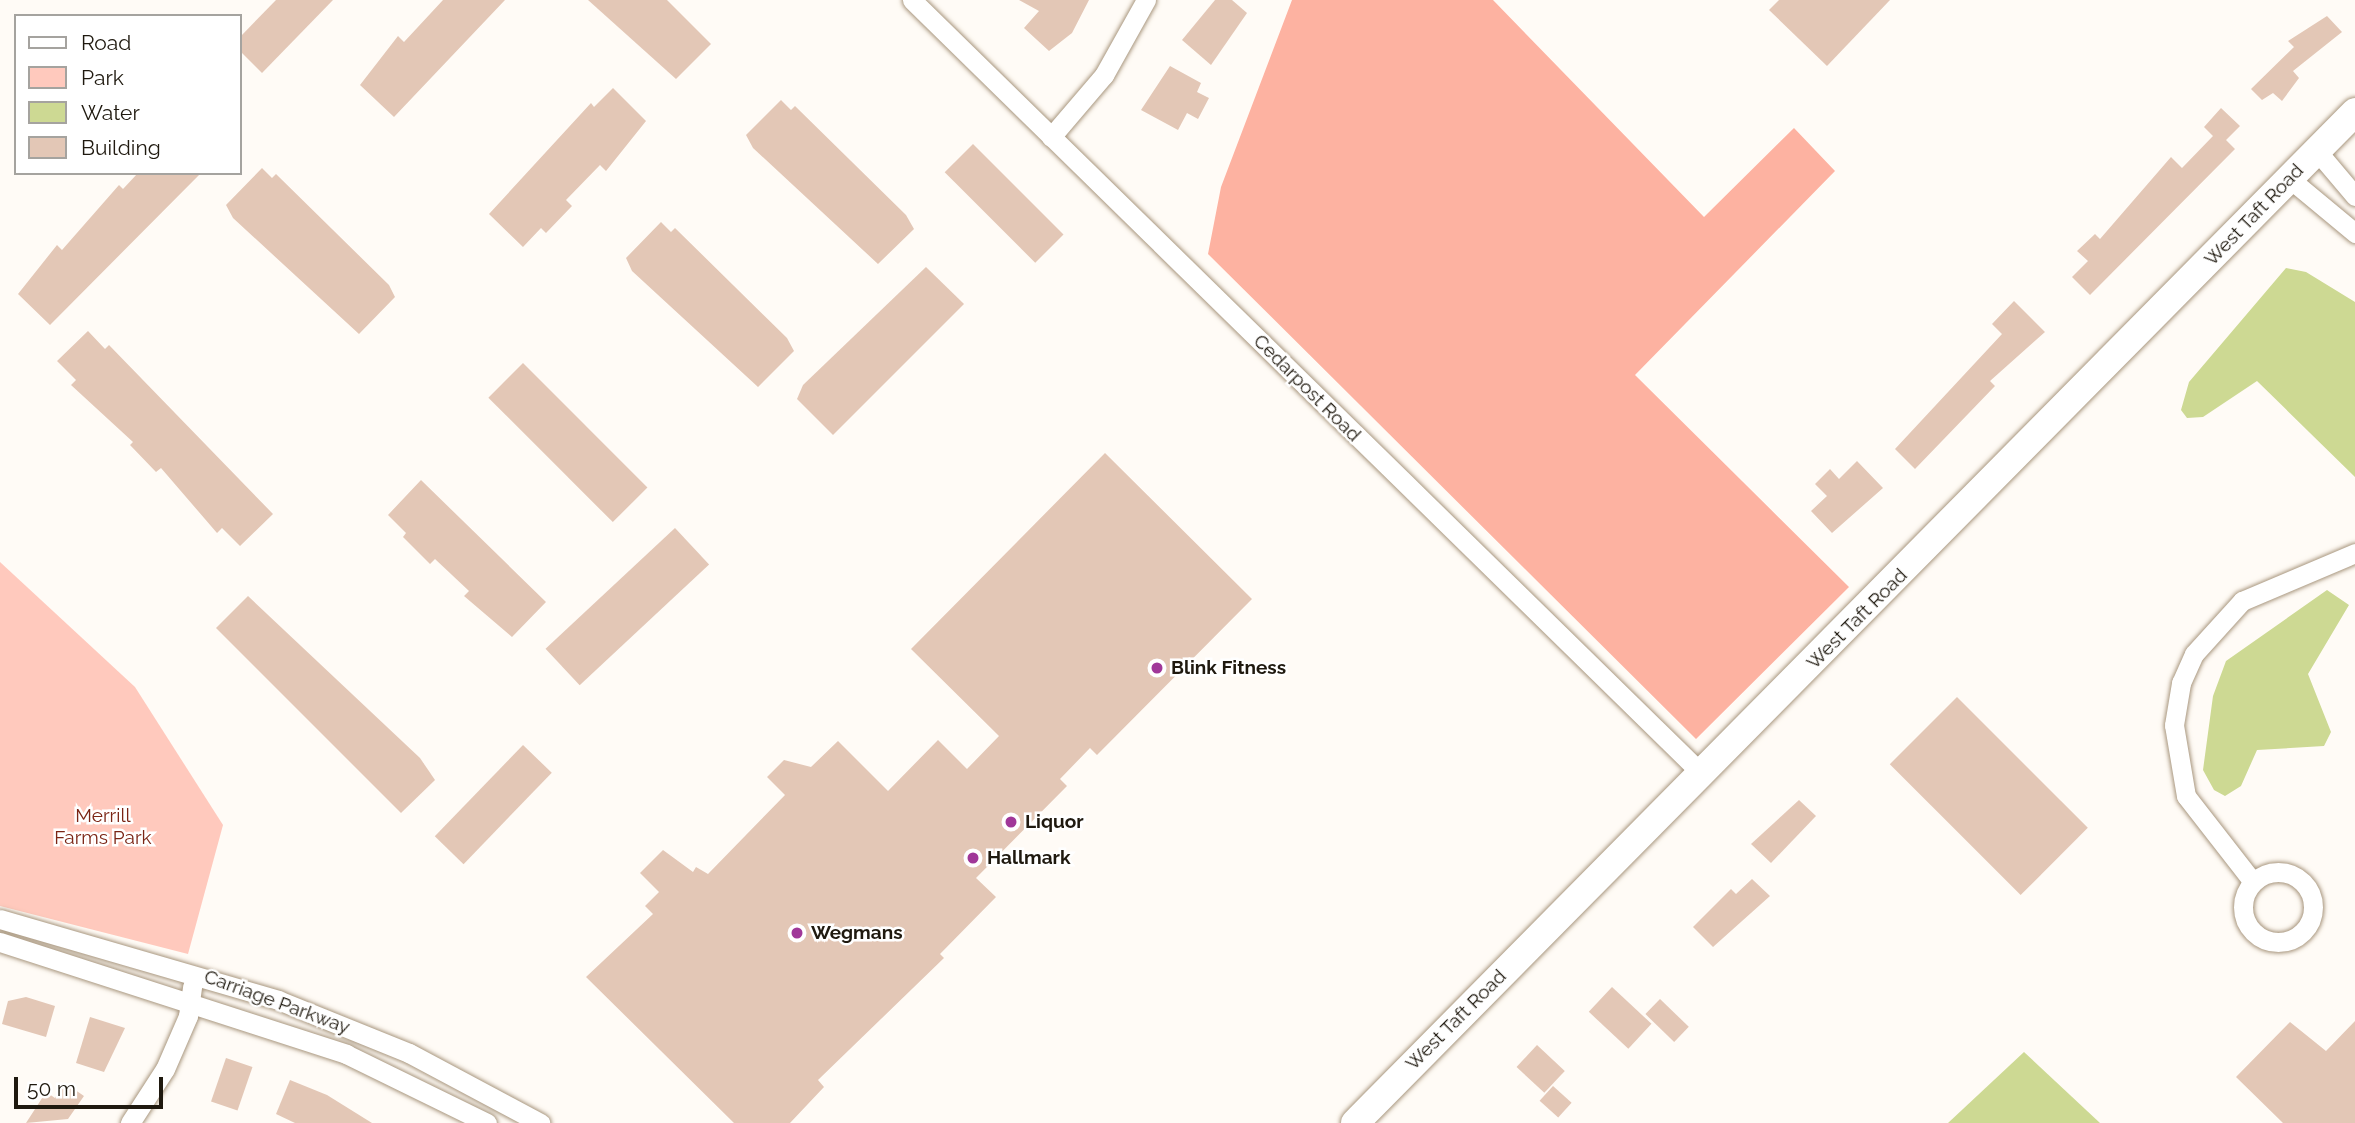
<!DOCTYPE html>
<style>
body{margin:0}
#map{position:relative;width:2355px;height:1123px;overflow:hidden;background:#fffbf6;font-family:Raleway,sans-serif}
div>[style]{position:absolute}
[style*='--x']{left:calc(var(--x)*1px);top:calc(var(--y)*1px);width:calc(var(--w)*1px);rotate:calc(var(--a)*1deg)}
.green>*{inset:0;background:#ffc9bd}
.forest>*{inset:0;background:#fdb2a1}
.water>*{inset:0;background:#cdd993}
.building>*{inset:0;background:#e3c7b6;transform-origin:0 0}
.roads{filter:drop-shadow(0 0 2px #a9977f) drop-shadow(0 0 2px #a9977f)}
.minor>*{height:19px;margin:-9.5px;padding:0 9.5px;transform-origin:9.5px;border-radius:9.5px;background:#fff}
.minor>.ring{margin:-9.5px;padding:0;box-sizing:content-box;background:none;border:19px solid #fff;border-radius:50%}
.secondary>*{height:28px;margin:-14px;padding:0 14px;transform-origin:14px;border-radius:14px;background:#fff}
.dots>*{width:19px;height:19px;translate:-50% -50%;box-sizing:border-box;border:4px solid #fff;border-radius:50%}
span{translate:-50% -50%;white-space:nowrap;text-align:center;line-height:1.15;-webkit-text-stroke:5px #fff;paint-order:stroke}
.street-label{font-size:19px;color:#1f190f}
.poi-label{font-size:19px;color:#1f190f;font-weight:700}
.left{translate:0 -50%;text-align:left}
.park-label{font-size:19px;color:#7b2515}
.legend{position:absolute;left:14px;top:14px;width:228px;height:161px;box-sizing:border-box;background:#fff;border:2px solid #a5a39f;margin:0;padding:9px 12px;list-style:none;font-size:21px;color:#1f190f}
.legend li{display:flex;align-items:center;gap:14px;height:35px}
.legend b{width:35px;border:2px solid #a5a39f}
.scale{position:absolute;left:14px;top:1077px;width:149px;height:32px;box-sizing:border-box;border:4px solid #1f190f;border-top:0;padding-left:9px;font-size:21px;line-height:24px;white-space:nowrap;color:#1f190f;-webkit-text-stroke:5px #fff;paint-order:stroke}
</style>
<div id="map">
<div class="green">
<div style="clip-path:polygon(0 562px,135px 687px,223px 825px,188px 954px,0 906px)"></div>
</div>
<div class="forest">
<div style="clip-path:polygon(1292px 0,1493px 0,1704px 217px,1794px 128px,1835px 171px,1635px 375px,1849px 587px,1696px 739px,1208px 254px,1221px 187px)"></div>
</div>
<div class="water">
<div style="clip-path:polygon(2286px 268px,2306px 272px,2355px 302px,2355px 477px,2257px 381px,2203px 417px,2187px 418px,2181px 410px,2189px 382px)"></div>
<div style="clip-path:polygon(2327px 590px,2349px 605px,2308px 674px,2331px 732px,2324px 746px,2257px 750px,2241px 786px,2225px 796px,2214px 790px,2203px 770px,2213px 696px,2226px 661px)"></div>
<div style="clip-path:polygon(2024px 1052px,2100px 1123px,1948px 1123px)"></div>
</div>
<div class="building">
<div style="clip-path:polygon(276px 0,333px 0,262px 73px,240px 51px,240px 37px)"></div>
<div style="clip-path:polygon(443px 0,505px 0,394px 117px,360px 85px,398px 36px,404px 42px)"></div>
<div style="clip-path:polygon(588px 0,667px 0,711px 44px,676px 79px)"></div>
<div style="clip-path:polygon(1019px 0,1089px 0,1072px 33px,1049px 51px,1024px 28px,1039px 11px)"></div>
<div style="clip-path:polygon(1215px 0,1232px 0,1247px 13px,1211px 65px,1182px 40px)"></div>
<div style="clip-path:polygon(1779px 0,1890px 0,1827px 66px,1769px 10px)"></div>
<div style="clip-path:polygon(2327px 16px,2342px 32px,2293px 71px,2299px 78px,2282px 101px,2273px 93px,2262px 100px,2251px 89px,2294px 47px,2288px 41px)"></div>
<div style="clip-path:polygon(1170px 66px,1201px 83px,1197px 92px,1209px 98px,1198px 119px,1187px 113px,1178px 130px,1141px 110px)"></div>
<div style="clip-path:polygon(613px 88px,646px 121px,606px 171px,600px 165px,566px 200px,572px 206px,546px 233px,541px 228px,523px 247px,489px 214px,591px 103px,594px 107px)"></div>
<div style="clip-path:polygon(781px 100px,791px 110px,795px 106px,906px 215px,914px 229px,878px 264px,753px 148px,746px 135px)"></div>
<div style="clip-path:polygon(2221px 108px,2240px 126px,2226px 140px,2235px 149px,2090px 295px,2072px 277px,2088px 261px,2077px 251px,2095px 234px,2100px 239px,2171px 157px,2182px 168px,2213px 136px,2204px 127px)"></div>
<div style="left:973px;top:144px;width:128px;height:40px;rotate:45deg"></div>
<div style="clip-path:polygon(262px 168px,272px 178px,276px 174px,389px 285px,395px 297px,359px 334px,233px 218px,226px 205px)"></div>
<div style="clip-path:polygon(138px 173px,201px 173px,50px 325px,18px 294px,57px 245px,62px 250px,119px 185px,123px 189px)"></div>
<div style="clip-path:polygon(661px 222px,671px 232px,675px 228px,787px 338px,794px 351px,758px 387px,632px 271px,626px 258px)"></div>
<div style="clip-path:polygon(926px 267px,964px 304px,833px 435px,797px 399px,803px 385px)"></div>
<div style="clip-path:polygon(2014px 301px,2045px 332px,1990px 381px,1995px 386px,1915px 469px,1895px 449px,2002px 334px,1992px 324px)"></div>
<div style="clip-path:polygon(88px 331px,105px 349px,109px 345px,273px 514px,240px 546px,222px 528px,217px 533px,161px 468px,156px 472px,130px 445px,133px 442px,71px 385px,76px 380px,57px 361px)"></div>
<div style="left:523px;top:363px;width:176px;height:49px;rotate:45deg"></div>
<div style="clip-path:polygon(1105px 453px,1252px 599px,1097px 755px,1090px 748px,1060px 779px,1067px 786px,976px 878px,996px 897px,940px 954px,944px 958px,818px 1080px,824px 1087px,790px 1123px,734px 1123px,586px 977px,653px 914px,645px 906px,659px 892px,640px 873px,663px 850px,693px 872px,696px 867px,708px 874px,785px 795px,767px 777px,784px 760px,811px 767px,838px 741px,888px 791px,938px 740px,967px 769px,999px 736px,911px 649px)"></div>
<div style="clip-path:polygon(1857px 461px,1883px 488px,1832px 533px,1811px 511px,1827px 496px,1815px 484px,1830px 469px,1839px 479px)"></div>
<div style="clip-path:polygon(421px 480px,546px 602px,512px 637px,464px 596px,469px 591px,435px 559px,430px 564px,403px 537px,406px 533px,388px 515px)"></div>
<div style="left:675px;top:528px;width:50px;height:177px;rotate:47deg"></div>
<div style="clip-path:polygon(248px 596px,420px 758px,435px 780px,401px 813px,216px 628px)"></div>
<div style="left:1957px;top:697px;width:185px;height:95px;rotate:45deg"></div>
<div style="left:523px;top:745px;width:40px;height:127px;rotate:44deg"></div>
<div style="clip-path:polygon(1799px 800px,1816px 816px,1771px 863px,1751px 844px)"></div>
<div style="clip-path:polygon(1752px 879px,1770px 896px,1713px 947px,1693px 927px,1731px 889px,1736px 894px)"></div>
<div style="left:1612px;top:987px;width:54px;height:34px;rotate:43deg"></div>
<div style="clip-path:polygon(26px 997px,55px 1006px,46px 1037px,2px 1024px,8px 1001px)"></div>
<div style="left:1660px;top:999px;width:40px;height:21px;rotate:44deg"></div>
<div style="clip-path:polygon(90px 1017px,125px 1028px,104px 1072px,76px 1063px)"></div>
<div style="clip-path:polygon(2355px 1021px,2355px 1123px,2283px 1123px,2236px 1077px,2290px 1022px,2326px 1051px)"></div>
<div style="left:1537px;top:1045px;width:38px;height:30px;rotate:43deg"></div>
<div style="left:226px;top:1058px;width:28px;height:46px;rotate:19deg"></div>
<div style="clip-path:polygon(290px 1080px,327px 1095px,372px 1123px,295px 1123px,276px 1114px)"></div>
<div style="clip-path:polygon(65px 1083px,84px 1096px,68px 1119px,26px 1123px,46px 1092px,55px 1098px)"></div>
<div style="left:1553px;top:1086px;width:25px;height:20px;rotate:42deg"></div>
</div>
<div class="roads">
<div class="minor">
<div style="--x:912;--y:0;--w:1107;--a:44.41"></div>
<div style="--x:1051;--y:137;--w:82;--a:-49.5"></div>
<div style="--x:1104;--y:75;--w:86;--a:-60.8"></div>
<div style="--x:2317;--y:151;--w:59;--a:49.8"></div>
<div style="--x:2290;--y:179;--w:85;--a:39.7"></div>
<div class="ring" style="left:2243px;top:872px;width:51px;height:51px"></div>
<div style="--x:2253;--y:882;--w:109;--a:-127.9"></div>
<div style="--x:2186;--y:796;--w:72;--a:-99.6"></div>
<div style="--x:2174;--y:725;--w:43;--a:-80.5"></div>
<div style="--x:2181;--y:683;--w:32;--a:-66"></div>
<div style="--x:2194;--y:654;--w:72;--a:-47.8"></div>
<div style="--x:2242;--y:601;--w:123;--a:-23"></div>
<div style="--x:0;--y:919;--w:290;--a:16.2"></div>
<div style="--x:278;--y:1000;--w:141;--a:22"></div>
<div style="--x:409;--y:1053;--w:149;--a:28.1"></div>
<div style="--x:0;--y:942;--w:364;--a:17.9"></div>
<div style="--x:346;--y:1054;--w:157;--a:26.1"></div>
<div style="--x:130;--y:1123;--w:64;--a:-57.1"></div>
<div style="--x:165;--y:1069;--w:58;--a:-66.5"></div>
<div style="--x:188;--y:1016;--w:30;--a:-82"></div>
</div>
<div class="secondary">
<div style="--x:1355;--y:1123;--w:1422;--a:-45.31"></div>
</div>
</div>
<div class="dots">
<div style="left:1157px;top:668px;background:#a03799"></div>
<div style="left:1011px;top:822px;background:#a03799"></div>
<div style="left:973px;top:858px;background:#a03799"></div>
<div style="left:797px;top:933px;background:#a03799"></div>
</div>
<div class="street-label">
<span style="left:2254px;top:215px;rotate:-46deg">West Taft Road</span>
<span style="left:1307px;top:388px;rotate:45deg">Cedarpost Road</span>
<span style="left:1857px;top:619px;rotate:-45deg">West Taft Road</span>
<span style="left:277px;top:1002px;rotate:20deg">Carriage Parkway</span>
<span style="left:1456px;top:1020px;rotate:-45deg">West Taft Road</span>
</div>
<div class="poi-label">
<span class="left" style="left:1171px;top:668px">Blink Fitness</span>
<span class="left" style="left:1025px;top:822px">Liquor</span>
<span class="left" style="left:987px;top:858px">Hallmark</span>
<span class="left" style="left:811px;top:933px">Wegmans</span>
</div>
<div class="park-label">
<span style="left:103px;top:827px">Merrill<br>Farms Park</span>
</div>
<ul class="legend">
<li><b style="height:9px;background:#fff"></b>Road</li>
<li><b style="height:19px;background:#ffc9bd"></b>Park</li>
<li><b style="height:19px;background:#cdd993"></b>Water</li>
<li><b style="height:19px;background:#e3c7b6"></b>Building</li>
</ul>
<div class="scale">50 m</div>
</div>
